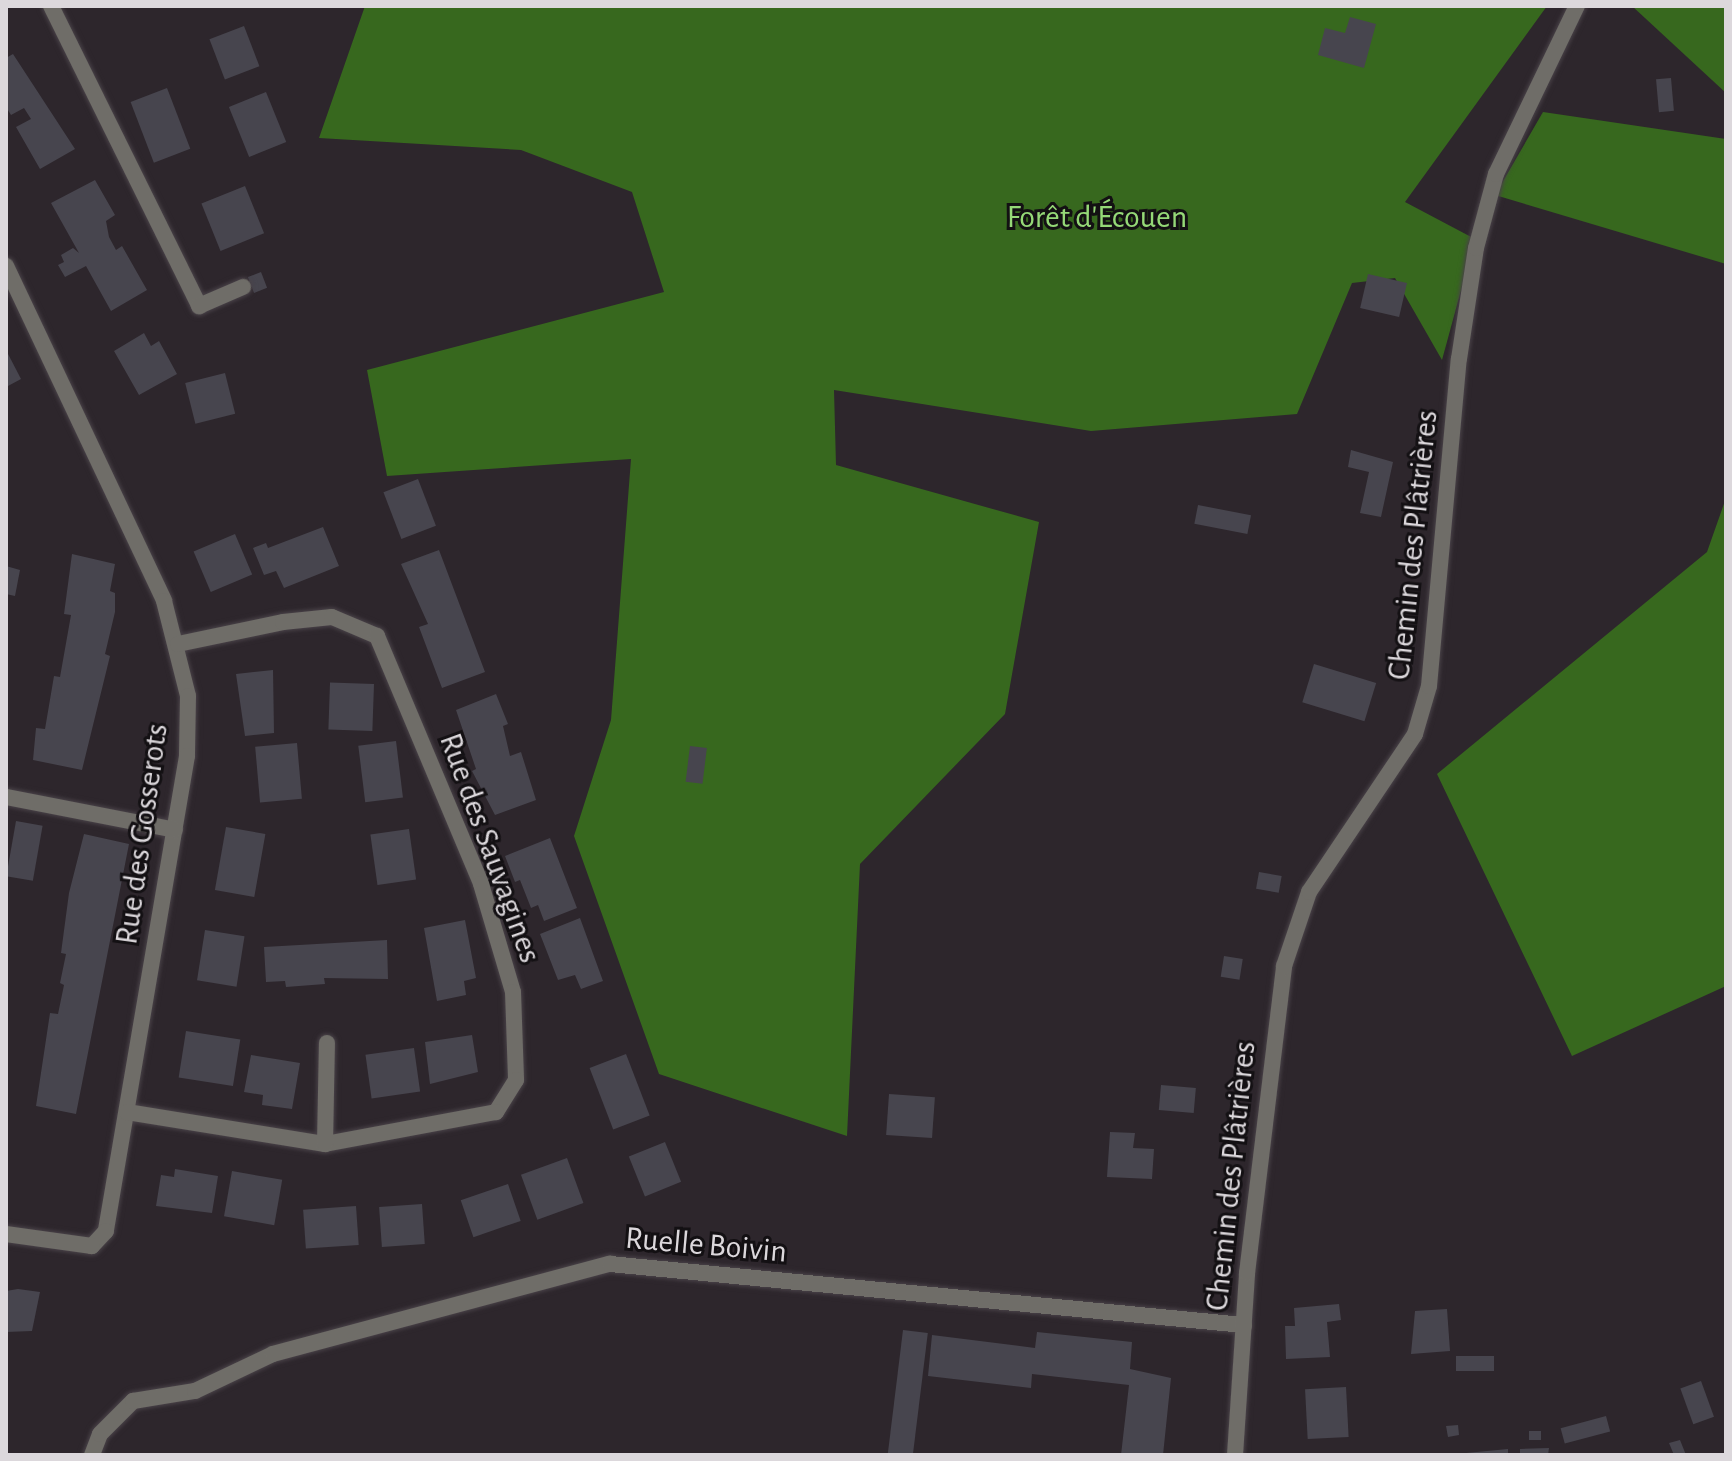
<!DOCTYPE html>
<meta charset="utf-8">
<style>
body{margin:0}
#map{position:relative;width:1732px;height:1461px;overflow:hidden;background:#2d262c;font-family:"Alegreya Sans",sans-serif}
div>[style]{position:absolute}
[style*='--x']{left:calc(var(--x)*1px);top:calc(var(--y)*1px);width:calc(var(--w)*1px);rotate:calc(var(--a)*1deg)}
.forest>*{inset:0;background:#37681e}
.building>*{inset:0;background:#47454e;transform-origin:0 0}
.roads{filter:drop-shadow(0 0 2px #494248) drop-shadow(0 0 2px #494248)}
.street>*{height:16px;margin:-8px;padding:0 8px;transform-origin:8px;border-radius:8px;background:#6f6d68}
span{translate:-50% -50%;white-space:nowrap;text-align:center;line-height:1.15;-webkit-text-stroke:6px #131013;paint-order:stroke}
.park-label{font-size:32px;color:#95d977}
.street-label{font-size:32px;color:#dcd8dc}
.frame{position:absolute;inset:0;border:8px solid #dcd8dc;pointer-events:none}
</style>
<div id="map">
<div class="forest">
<div style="clip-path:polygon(365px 6px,1547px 6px,1405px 202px,1475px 239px,1442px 360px,1395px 278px,1352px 283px,1297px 414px,1091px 431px,834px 390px,836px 465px,1039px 522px,1005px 714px,860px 864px,847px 1136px,659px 1074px,574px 836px,611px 720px,631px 459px,387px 476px,367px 370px,664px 292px,632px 192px,521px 150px,319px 138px)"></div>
<div style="clip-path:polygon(1632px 6px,1726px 6px,1726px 93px)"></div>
<div style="clip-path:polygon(1543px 112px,1726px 139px,1726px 264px,1495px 195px)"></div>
<div style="clip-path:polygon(1726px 498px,1726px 986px,1572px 1056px,1437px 774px,1707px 552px)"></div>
</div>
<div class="building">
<div style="clip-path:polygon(1350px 17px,1376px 24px,1364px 68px,1318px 55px,1325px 28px,1345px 33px)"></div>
<div style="left:244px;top:26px;width:43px;height:37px;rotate:69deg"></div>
<div style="clip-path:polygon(13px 54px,75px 149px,40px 169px,16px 127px,31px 119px,24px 108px,11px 115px,6px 107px,6px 58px)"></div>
<div style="left:1671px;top:78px;width:33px;height:15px;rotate:85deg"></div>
<div style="left:167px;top:88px;width:65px;height:39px;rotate:69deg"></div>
<div style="left:266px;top:92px;width:54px;height:40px;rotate:68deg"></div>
<div style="clip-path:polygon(95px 180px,115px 215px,106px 221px,109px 237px,116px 250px,122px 246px,147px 290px,111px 311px,86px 266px,65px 277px,58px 265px,64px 262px,61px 255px,73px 248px,79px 253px,51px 203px)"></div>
<div style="left:245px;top:186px;width:51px;height:47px;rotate:68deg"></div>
<div style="left:261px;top:272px;width:17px;height:14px;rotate:69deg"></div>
<div style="left:1368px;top:274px;width:40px;height:35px;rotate:13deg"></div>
<div style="clip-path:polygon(144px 333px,151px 346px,159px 341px,177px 374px,139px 395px,114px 351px)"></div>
<div style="clip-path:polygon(6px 350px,21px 379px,8px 386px,6px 382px)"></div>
<div style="left:225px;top:373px;width:42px;height:41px;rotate:76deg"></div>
<div style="clip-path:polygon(1351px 450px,1393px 462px,1381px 517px,1360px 513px,1369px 472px,1348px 467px)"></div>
<div style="left:418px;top:479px;width:50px;height:37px;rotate:69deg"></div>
<div style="left:1198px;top:505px;width:54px;height:19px;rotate:11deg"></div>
<div style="clip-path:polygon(323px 527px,339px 566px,284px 588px,276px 571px,264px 575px,253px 548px,266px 543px,268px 548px)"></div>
<div style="left:235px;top:534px;width:44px;height:45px;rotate:67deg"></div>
<div style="clip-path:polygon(439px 550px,485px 672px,442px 688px,419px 627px,428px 624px,401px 564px)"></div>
<div style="clip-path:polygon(72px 554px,115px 564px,110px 591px,115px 593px,115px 612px,105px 654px,110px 656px,82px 770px,33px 760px,36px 728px,45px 729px,54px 676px,60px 677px,71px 615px,64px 614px)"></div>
<div style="clip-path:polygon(6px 566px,20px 570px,15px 596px,6px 594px)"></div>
<div style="left:1314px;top:664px;width:65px;height:40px;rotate:17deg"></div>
<div style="clip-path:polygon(273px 670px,274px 733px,245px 736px,236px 674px)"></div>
<div style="left:374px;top:684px;width:47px;height:44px;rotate:92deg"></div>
<div style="clip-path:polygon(496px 694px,508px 724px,503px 726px,510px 756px,521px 752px,536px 800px,495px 815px,472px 771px,476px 769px,456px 710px)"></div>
<div style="left:396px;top:741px;width:57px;height:38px;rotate:83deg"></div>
<div style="left:297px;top:743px;width:56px;height:42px;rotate:85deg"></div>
<div style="left:690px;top:746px;width:17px;height:36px;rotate:7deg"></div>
<div style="left:16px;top:821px;width:27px;height:56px;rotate:10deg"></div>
<div style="left:226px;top:827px;width:40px;height:64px;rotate:10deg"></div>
<div style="left:409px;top:829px;width:51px;height:39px;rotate:82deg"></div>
<div style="clip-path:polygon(84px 834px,129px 844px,76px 1114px,36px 1106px,50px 1013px,58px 1014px,64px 985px,60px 983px,66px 954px,61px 953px,69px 893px)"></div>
<div style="clip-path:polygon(550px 838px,577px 908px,544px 921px,538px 905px,531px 908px,520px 880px,515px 882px,505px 856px)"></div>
<div style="left:1259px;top:872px;width:23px;height:17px;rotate:10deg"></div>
<div style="clip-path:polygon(580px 918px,603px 981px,581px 989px,575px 975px,558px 980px,540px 934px)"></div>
<div style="clip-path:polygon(465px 920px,476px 978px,464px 981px,466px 995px,437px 1001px,424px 928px)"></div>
<div style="left:205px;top:930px;width:40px;height:51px;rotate:9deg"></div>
<div style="clip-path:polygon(387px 940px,388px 979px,324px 978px,325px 984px,286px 987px,285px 981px,266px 982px,264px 947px)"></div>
<div style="left:1224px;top:956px;width:19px;height:21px;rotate:9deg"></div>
<div style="left:186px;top:1031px;width:55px;height:47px;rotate:9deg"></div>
<div style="clip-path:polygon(472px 1035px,478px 1072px,430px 1084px,425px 1042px)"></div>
<div style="left:414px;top:1048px;width:44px;height:49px;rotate:82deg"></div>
<div style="left:626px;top:1054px;width:66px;height:39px;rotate:69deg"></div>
<div style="clip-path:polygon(251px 1055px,300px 1063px,292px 1109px,262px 1105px,263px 1095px,244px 1092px)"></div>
<div style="left:1161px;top:1085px;width:35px;height:25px;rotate:5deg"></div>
<div style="left:889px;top:1094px;width:46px;height:41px;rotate:4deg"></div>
<div style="clip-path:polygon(1110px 1132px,1135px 1133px,1133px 1148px,1154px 1149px,1152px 1179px,1107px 1177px)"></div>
<div style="left:665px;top:1142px;width:43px;height:39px;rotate:68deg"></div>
<div style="left:567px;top:1158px;width:48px;height:49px;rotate:70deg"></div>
<div style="clip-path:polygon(175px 1169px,218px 1176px,212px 1213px,156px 1206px,161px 1175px,174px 1177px)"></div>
<div style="left:232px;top:1171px;width:51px;height:46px;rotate:10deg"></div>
<div style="left:508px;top:1184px;width:39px;height:50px;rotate:71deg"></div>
<div style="left:422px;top:1204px;width:40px;height:43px;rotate:86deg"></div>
<div style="left:356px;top:1206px;width:39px;height:53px;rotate:86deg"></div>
<div style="clip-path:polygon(18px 1289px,40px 1292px,32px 1331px,6px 1332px,6px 1291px)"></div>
<div style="clip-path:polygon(1339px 1304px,1341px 1320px,1327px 1322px,1330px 1357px,1286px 1359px,1285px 1326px,1295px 1326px,1294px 1308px)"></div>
<div style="clip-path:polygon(1447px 1309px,1450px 1351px,1411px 1354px,1415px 1311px)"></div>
<div style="left:903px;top:1330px;width:25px;height:126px;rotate:7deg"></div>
<div style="clip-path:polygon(1037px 1332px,1132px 1342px,1130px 1369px,1171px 1378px,1163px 1455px,1121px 1455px,1129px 1385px,1032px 1374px,1031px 1388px,928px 1376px,932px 1335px,1035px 1348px)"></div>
<div style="left:1494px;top:1356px;width:15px;height:38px;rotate:90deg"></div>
<div style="left:1701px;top:1381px;width:38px;height:22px;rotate:70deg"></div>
<div style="left:1346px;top:1387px;width:50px;height:41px;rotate:87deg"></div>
<div style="left:1606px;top:1416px;width:16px;height:47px;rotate:75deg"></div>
<div style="clip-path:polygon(1458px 1425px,1459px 1435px,1448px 1437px,1446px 1426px)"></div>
<div style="left:1541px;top:1431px;width:9px;height:12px;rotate:90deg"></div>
<div style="clip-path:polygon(1680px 1440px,1686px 1455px,1674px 1455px,1669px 1443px)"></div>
<div style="clip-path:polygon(1549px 1448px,1548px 1455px,1520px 1455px,1520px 1449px)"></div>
<div style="clip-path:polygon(1508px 1449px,1508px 1455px,1466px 1455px,1466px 1453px)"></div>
</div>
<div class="roads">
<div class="street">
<div style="--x:51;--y:6;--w:335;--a:63.7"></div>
<div style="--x:199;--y:306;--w:48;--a:-23.4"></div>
<div style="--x:6;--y:266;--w:370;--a:64.7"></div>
<div style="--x:164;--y:601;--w:98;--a:75.8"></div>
<div style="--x:188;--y:696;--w:60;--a:91"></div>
<div style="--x:187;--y:756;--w:482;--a:99.7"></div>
<div style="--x:106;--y:1231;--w:21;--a:133"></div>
<div style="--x:92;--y:1246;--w:87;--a:-172.1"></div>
<div style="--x:178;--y:644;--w:107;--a:-11.8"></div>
<div style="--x:283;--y:622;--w:49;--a:-5.8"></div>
<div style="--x:332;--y:617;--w:49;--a:22.9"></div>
<div style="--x:377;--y:636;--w:269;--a:67.2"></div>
<div style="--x:481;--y:884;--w:113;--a:73.5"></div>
<div style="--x:513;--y:992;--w:88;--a:88"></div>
<div style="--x:516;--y:1080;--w:38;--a:122"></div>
<div style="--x:496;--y:1112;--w:174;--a:169.4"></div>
<div style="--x:6;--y:797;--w:172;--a:11"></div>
<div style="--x:127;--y:1112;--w:201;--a:9.2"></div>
<div style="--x:325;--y:1144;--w:101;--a:-88.9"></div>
<div style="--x:92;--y:1455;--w:22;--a:-69"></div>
<div style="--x:100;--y:1434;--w:47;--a:-45"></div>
<div style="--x:133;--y:1401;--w:63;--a:-9.2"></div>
<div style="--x:195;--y:1391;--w:86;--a:-25.4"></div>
<div style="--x:273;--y:1354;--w:349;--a:-15"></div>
<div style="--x:610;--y:1264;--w:637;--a:5.5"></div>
<div style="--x:1235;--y:1455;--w:182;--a:-86.2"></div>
<div style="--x:1247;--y:1273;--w:309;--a:-83.1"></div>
<div style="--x:1284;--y:966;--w:78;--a:-71.3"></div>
<div style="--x:1309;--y:892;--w:190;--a:-56.1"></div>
<div style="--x:1415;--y:734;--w:50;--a:-73.7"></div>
<div style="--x:1429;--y:686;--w:328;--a:-84.8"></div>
<div style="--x:1459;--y:359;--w:112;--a:-81.3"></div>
<div style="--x:1476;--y:248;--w:77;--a:-74.9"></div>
<div style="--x:1496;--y:174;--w:187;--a:-64.3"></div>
</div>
</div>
<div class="park-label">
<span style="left:1097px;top:217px">Forêt d'Écouen</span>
</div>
<div class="street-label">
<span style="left:1413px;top:545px;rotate:-84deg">Chemin des Plâtrières</span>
<span style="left:142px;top:834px;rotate:-82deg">Rue des Gosserots</span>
<span style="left:490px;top:848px;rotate:70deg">Rue des Sauvagines</span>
<span style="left:1231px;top:1176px;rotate:-84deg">Chemin des Plâtrières</span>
<span style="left:706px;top:1245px;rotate:5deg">Ruelle Boivin</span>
</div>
<div class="frame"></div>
</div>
